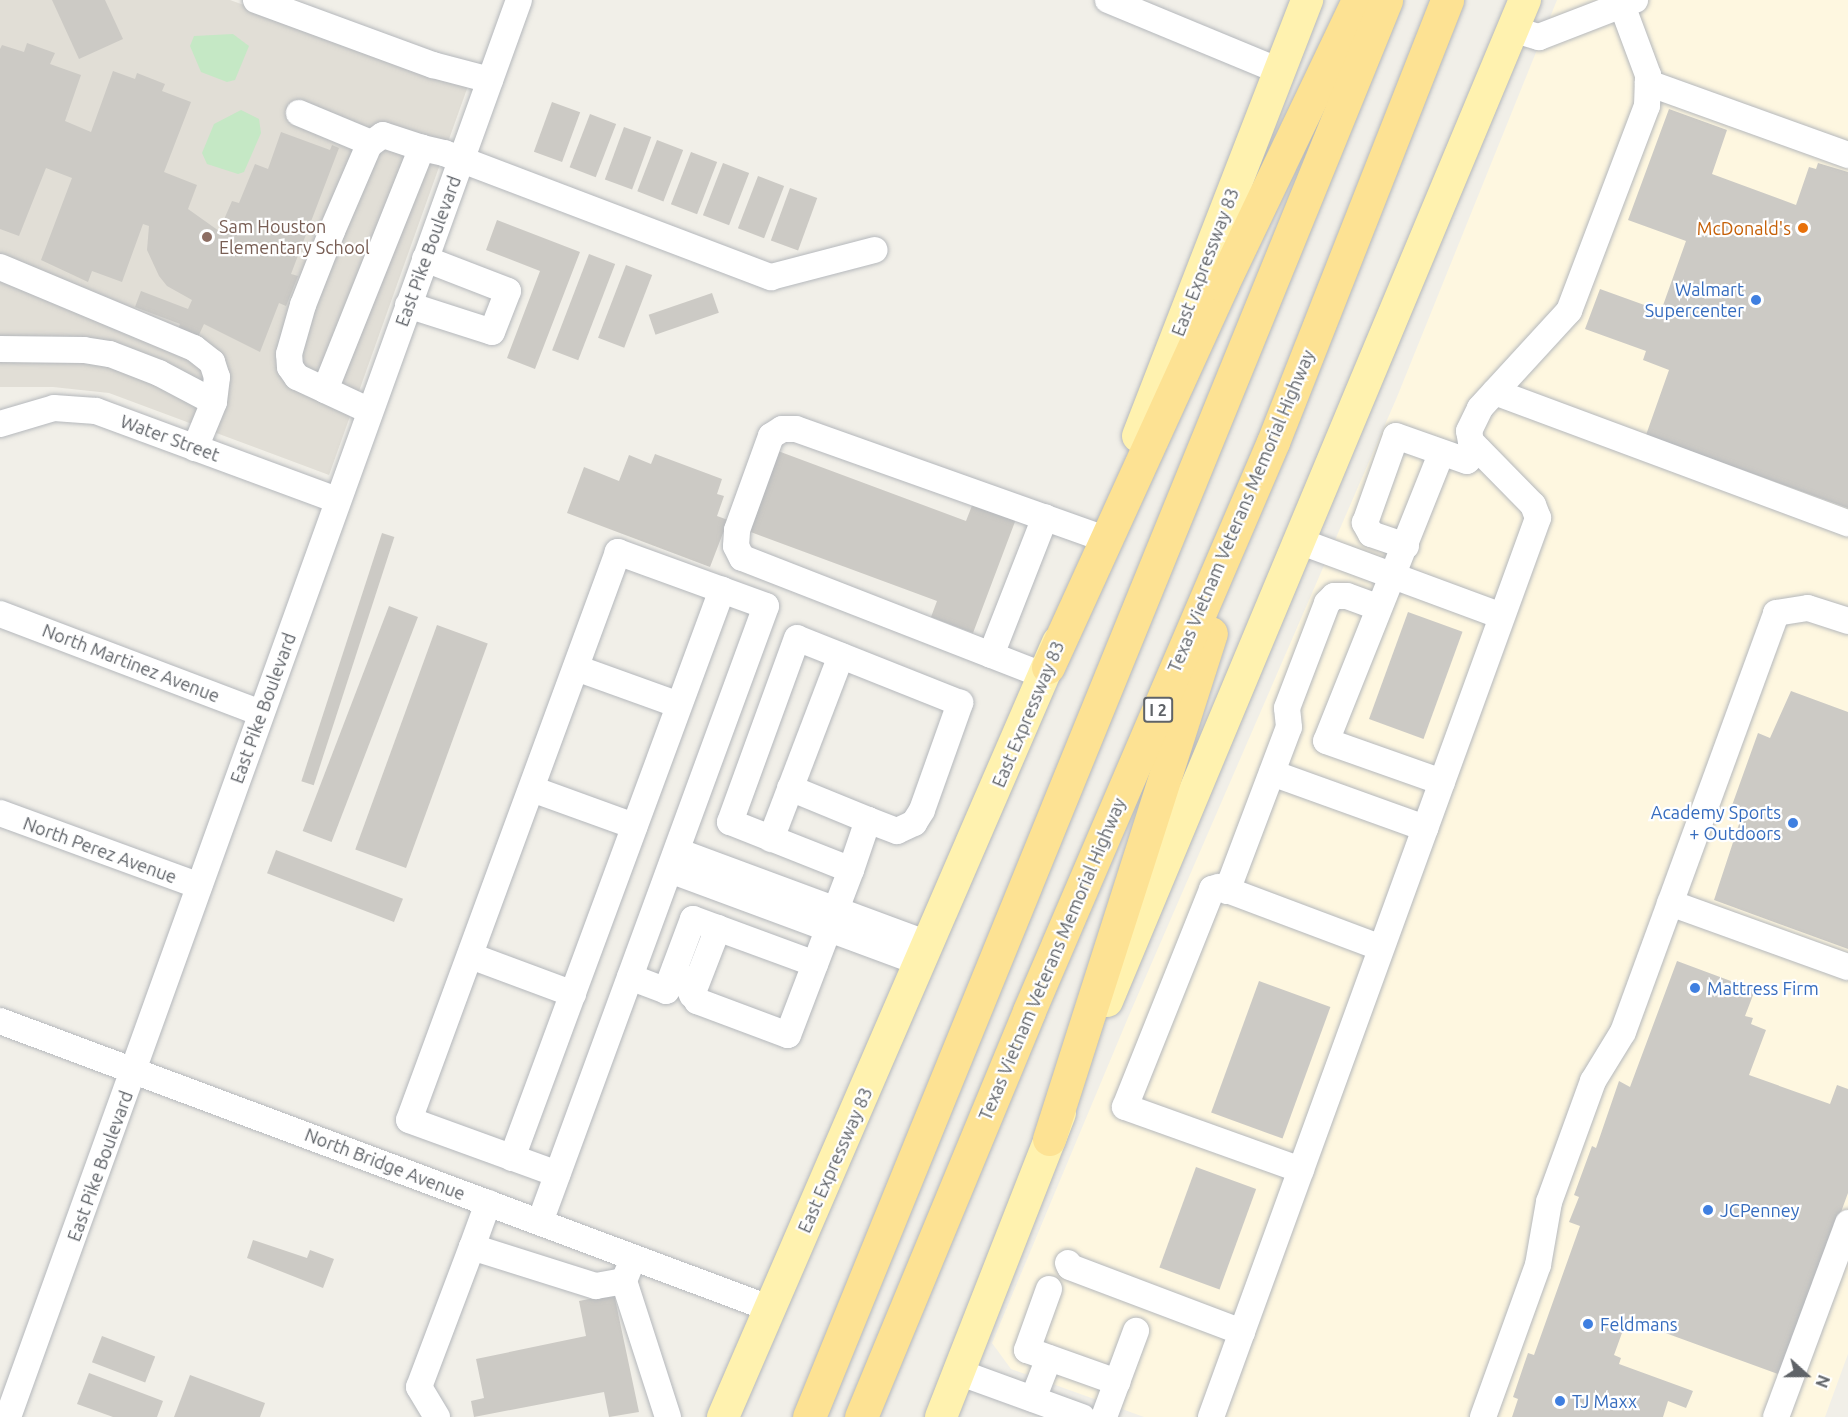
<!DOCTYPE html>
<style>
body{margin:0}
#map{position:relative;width:1848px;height:1417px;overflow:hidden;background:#f1efe8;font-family:Ubuntu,sans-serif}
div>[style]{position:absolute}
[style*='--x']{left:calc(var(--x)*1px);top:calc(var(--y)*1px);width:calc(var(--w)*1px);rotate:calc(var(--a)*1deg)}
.commercial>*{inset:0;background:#fef7e0}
.education>*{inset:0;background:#e1ded6}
.green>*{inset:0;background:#c5e8c5}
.building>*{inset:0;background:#cccac5;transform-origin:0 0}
.roads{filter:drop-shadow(0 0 2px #b5b8bc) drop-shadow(0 0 2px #b5b8bc)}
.minor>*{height:26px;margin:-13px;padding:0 13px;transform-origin:13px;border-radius:13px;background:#fff}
.major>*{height:32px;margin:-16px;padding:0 16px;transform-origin:16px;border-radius:16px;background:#fff2af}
.highway>*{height:33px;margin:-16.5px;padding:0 16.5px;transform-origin:16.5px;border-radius:16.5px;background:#fde293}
.dots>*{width:16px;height:16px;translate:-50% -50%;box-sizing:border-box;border:3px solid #fff;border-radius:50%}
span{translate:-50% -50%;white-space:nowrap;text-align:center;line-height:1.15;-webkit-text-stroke:4.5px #fff;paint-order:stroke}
.shield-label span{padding:2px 4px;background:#fff;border:2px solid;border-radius:4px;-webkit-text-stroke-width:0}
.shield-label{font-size:16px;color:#5f6368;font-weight:700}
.education-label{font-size:18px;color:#785e54}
.left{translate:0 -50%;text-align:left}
.food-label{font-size:18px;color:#c56008}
.right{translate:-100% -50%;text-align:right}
.street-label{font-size:18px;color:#5f6368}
.shop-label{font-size:18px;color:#366cbe}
.north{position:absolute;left:1776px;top:1345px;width:60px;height:60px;-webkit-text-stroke:4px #fff;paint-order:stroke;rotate:111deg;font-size:16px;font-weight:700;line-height:24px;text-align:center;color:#5f6368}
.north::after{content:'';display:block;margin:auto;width:21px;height:27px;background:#5f6368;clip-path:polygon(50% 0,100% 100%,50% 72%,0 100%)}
</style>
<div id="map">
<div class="commercial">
<div style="clip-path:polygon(1557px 0,1848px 0,1848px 1354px,1825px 1417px,1144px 1417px,1011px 1369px,992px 1343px,1130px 1013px,1397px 397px)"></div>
</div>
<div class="education">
<div style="clip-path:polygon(0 0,230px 0,468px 86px,329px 475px,109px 393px,53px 387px,0 387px)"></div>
</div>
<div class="green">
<div style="clip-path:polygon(233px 34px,249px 46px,235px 80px,227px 82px,201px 72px,190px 46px,194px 36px)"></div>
<div style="clip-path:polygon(241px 110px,259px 119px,261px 133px,244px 172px,238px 174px,207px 164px,202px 153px,214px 124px)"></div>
</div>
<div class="building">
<div style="clip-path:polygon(52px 0,105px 0,123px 39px,79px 59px)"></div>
<div style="clip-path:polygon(27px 43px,55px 53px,50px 64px,81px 75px,65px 121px,91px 132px,113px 71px,135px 79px,137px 73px,165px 84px,162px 91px,191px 102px,164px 172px,197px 185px,188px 209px,219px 231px,232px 201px,239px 203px,255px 164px,268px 169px,281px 132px,330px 150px,332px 145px,339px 148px,291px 274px,298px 276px,286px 306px,279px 303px,260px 352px,204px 324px,198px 337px,178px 329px,180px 324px,135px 307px,141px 291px,188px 309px,192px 300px,167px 286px,159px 276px,147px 250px,149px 226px,143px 224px,122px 282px,92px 271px,88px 282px,41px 260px,72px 178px,46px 168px,19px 236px,0 229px,0 49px,2px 45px,24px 52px)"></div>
<div style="left:552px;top:102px;width:30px;height:53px;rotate:20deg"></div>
<div style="clip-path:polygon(1669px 109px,1727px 130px,1712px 174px,1796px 205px,1809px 167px,1816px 169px,1818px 163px,1848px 172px,1848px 508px,1646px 435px,1669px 370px,1643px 360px,1646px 351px,1585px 329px,1600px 289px,1661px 311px,1686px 241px,1628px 220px)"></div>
<div style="left:590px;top:114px;width:28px;height:57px;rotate:21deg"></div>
<div style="left:624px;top:127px;width:29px;height:56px;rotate:20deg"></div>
<div style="left:657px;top:140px;width:28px;height:55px;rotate:21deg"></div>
<div style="left:691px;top:152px;width:28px;height:56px;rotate:21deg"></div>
<div style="left:723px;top:163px;width:28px;height:56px;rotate:21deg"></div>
<div style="left:758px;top:176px;width:28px;height:56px;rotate:21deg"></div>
<div style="left:790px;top:188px;width:29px;height:56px;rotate:20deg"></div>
<div style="clip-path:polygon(497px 220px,580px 252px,535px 369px,507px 358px,540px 271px,486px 250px)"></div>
<div style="left:589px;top:254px;width:28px;height:103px;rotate:21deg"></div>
<div style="left:626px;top:265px;width:28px;height:78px;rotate:21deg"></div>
<div style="left:712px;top:293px;width:21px;height:67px;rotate:71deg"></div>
<div style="clip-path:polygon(778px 451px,966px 521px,973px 503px,1016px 519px,973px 633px,931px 617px,937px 601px,748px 531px)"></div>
<div style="clip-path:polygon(655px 454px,722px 479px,717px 494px,724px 496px,717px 516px,728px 520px,710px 567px,567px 513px,584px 467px,619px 481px,629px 455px,651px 464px)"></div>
<div style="left:382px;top:533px;width:13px;height:261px;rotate:18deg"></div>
<div style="left:389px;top:606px;width:31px;height:241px;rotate:21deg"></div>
<div style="left:1408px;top:612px;width:58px;height:114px;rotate:20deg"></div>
<div style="left:437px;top:625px;width:54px;height:239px;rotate:20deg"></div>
<div style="clip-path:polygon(1791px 691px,1848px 712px,1848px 949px,1714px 900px,1742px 815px,1730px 811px,1758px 733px,1770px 738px)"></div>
<div style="left:276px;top:850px;width:136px;height:25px;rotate:21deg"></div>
<div style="clip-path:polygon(1677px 961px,1755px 990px,1745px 1016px,1753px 1018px,1751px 1024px,1766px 1030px,1749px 1075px,1830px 1104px,1837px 1085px,1848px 1089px,1848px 1193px,1781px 1375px,1627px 1319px,1614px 1355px,1621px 1358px,1619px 1364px,1693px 1391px,1686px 1408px,1668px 1401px,1663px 1417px,1512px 1417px,1518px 1399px,1513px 1397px,1528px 1353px,1534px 1355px,1580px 1226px,1569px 1222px,1579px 1197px,1574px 1195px,1592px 1146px,1596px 1148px,1619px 1081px,1630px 1087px)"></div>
<div style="left:1259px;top:981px;width:76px;height:140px;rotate:20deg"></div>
<div style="left:1196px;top:1167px;width:64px;height:107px;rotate:20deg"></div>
<div style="clip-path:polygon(253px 1240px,307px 1258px,310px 1250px,334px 1259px,323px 1288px,247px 1258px)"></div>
<div style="clip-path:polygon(614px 1294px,639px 1412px,609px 1417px,604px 1392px,474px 1417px,471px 1401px,484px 1398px,476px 1359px,586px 1336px,579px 1301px)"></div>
<div style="left:102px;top:1336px;width:57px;height:28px;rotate:21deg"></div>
<div style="clip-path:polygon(89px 1373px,163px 1401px,157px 1417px,113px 1417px,77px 1404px)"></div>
<div style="clip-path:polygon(190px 1375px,265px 1403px,260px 1417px,174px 1417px)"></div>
</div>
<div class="roads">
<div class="minor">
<div style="--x:256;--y:0;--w:189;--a:20.2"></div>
<div style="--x:433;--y:65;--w:59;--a:14.7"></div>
<div style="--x:1108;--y:0;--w:185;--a:22.5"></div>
<div style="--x:1512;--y:29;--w:28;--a:17"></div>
<div style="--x:1539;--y:37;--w:103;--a:-21.1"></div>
<div style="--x:1648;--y:83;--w:213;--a:19.8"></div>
<div style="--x:299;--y:113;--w:78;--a:22.6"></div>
<div style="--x:0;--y:267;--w:210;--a:22.7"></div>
<div style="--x:194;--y:348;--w:23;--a:38"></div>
<div style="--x:212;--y:362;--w:16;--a:72"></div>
<div style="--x:217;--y:377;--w:25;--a:97"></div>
<div style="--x:214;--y:402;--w:50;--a:112.4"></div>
<div style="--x:408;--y:305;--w:88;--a:17.8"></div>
<div style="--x:492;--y:332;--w:44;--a:-68.7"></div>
<div style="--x:508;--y:291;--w:89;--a:-158.9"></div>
<div style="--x:0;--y:349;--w:84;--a:0.7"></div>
<div style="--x:84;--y:350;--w:26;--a:9"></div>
<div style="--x:110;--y:354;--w:53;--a:21.2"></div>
<div style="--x:159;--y:373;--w:62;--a:27.8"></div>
<div style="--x:325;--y:390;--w:31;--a:-155"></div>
<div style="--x:297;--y:377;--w:12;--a:-125"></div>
<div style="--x:290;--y:367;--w:13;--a:-94"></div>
<div style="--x:289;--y:354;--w:51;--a:-74.1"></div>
<div style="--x:303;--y:305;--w:79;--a:-68.6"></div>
<div style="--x:332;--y:231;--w:94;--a:-66.7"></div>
<div style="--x:369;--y:145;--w:17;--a:-36"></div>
<div style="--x:383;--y:135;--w:41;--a:18.4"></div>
<div style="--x:1495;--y:392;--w:377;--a:20.4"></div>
<div style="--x:370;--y:411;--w:50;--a:-155"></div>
<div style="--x:325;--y:390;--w:261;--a:-68.2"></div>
<div style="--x:422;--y:148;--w:23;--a:13"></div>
<div style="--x:444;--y:153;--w:350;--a:20.8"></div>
<div style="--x:771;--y:277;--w:107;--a:-14.6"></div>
<div style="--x:0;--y:424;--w:56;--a:-16.5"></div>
<div style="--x:54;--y:408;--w:42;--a:4.1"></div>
<div style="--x:96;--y:411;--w:257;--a:20.3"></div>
<div style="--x:1441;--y:454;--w:309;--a:111.8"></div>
<div style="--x:1326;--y:741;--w:123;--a:19.5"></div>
<div style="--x:1299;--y:541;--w:216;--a:20.3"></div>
<div style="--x:1406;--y:546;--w:37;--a:-161"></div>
<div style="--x:1371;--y:534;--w:13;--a:-119"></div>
<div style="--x:1365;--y:523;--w:92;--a:-70.4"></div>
<div style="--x:1396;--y:436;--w:75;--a:19.4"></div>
<div style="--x:1467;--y:461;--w:16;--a:-43"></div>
<div style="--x:0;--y:614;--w:279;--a:20.8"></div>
<div style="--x:991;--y:655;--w:148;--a:-68.6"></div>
<div style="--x:576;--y:668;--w:109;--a:19.8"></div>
<div style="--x:1045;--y:676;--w:325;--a:-158.7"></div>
<div style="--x:742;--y:558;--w:13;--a:-117"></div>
<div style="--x:736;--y:546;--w:16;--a:-86"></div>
<div style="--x:737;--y:530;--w:100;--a:-70.1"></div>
<div style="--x:771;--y:436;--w:13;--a:-32"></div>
<div style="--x:782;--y:429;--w:14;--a:0"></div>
<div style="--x:796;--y:429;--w:322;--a:19.6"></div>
<div style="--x:1272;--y:773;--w:163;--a:19.8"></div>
<div style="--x:790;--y:788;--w:84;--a:22.3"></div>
<div style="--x:532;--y:789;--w:109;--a:19.9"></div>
<div style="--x:0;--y:813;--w:212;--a:20.1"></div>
<div style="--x:771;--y:839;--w:196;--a:-69.1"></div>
<div style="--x:677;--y:851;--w:269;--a:20.3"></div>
<div style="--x:670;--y:870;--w:268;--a:20.3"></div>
<div style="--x:1227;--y:891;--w:175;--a:-69.3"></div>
<div style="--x:1289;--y:727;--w:19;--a:-96"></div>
<div style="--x:1287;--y:708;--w:112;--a:-69.1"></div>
<div style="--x:1327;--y:603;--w:10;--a:-45"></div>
<div style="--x:1334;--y:596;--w:13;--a:0"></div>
<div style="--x:1347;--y:596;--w:32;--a:20"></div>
<div style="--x:1670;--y:903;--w:189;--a:19.8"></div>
<div style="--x:471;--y:956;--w:109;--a:20.4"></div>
<div style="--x:675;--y:968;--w:40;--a:56"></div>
<div style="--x:697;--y:1001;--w:97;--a:20.5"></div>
<div style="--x:788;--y:1035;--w:177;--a:-69.1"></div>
<div style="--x:851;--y:870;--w:53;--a:-71.2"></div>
<div style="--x:868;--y:820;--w:31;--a:21"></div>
<div style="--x:897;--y:831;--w:19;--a:-25"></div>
<div style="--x:914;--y:823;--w:15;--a:-58"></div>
<div style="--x:922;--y:810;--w:114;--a:-70.4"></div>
<div style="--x:960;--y:703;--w:175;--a:-158.3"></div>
<div style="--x:797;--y:638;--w:196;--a:110"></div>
<div style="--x:730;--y:822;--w:130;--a:21.6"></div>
<div style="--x:630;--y:977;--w:39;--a:21"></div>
<div style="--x:666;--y:991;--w:77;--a:-69.4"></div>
<div style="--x:693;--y:919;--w:130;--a:20.2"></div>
<div style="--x:692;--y:995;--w:72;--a:-68.8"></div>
<div style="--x:0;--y:1021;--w:821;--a:20.47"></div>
<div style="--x:512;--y:1158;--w:606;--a:-69.71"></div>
<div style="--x:1301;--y:1170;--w:187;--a:-160.3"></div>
<div style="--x:1125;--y:1107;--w:235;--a:-68.2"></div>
<div style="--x:1212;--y:889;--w:7;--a:-16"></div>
<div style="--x:1219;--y:887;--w:173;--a:20.6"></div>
<div style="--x:540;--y:1222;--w:656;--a:-69.85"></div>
<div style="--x:766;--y:606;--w:158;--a:-160"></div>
<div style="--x:618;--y:552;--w:605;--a:110.2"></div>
<div style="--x:409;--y:1120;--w:158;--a:20"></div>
<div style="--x:472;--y:1247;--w:47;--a:-70"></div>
<div style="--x:1068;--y:1263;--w:4;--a:63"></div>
<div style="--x:1070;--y:1267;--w:184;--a:20.7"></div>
<div style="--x:630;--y:1266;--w:16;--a:112"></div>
<div style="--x:624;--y:1281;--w:143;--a:72.1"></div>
<div style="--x:1049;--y:1289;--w:65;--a:109.8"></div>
<div style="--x:1027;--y:1350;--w:96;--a:19.6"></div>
<div style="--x:961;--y:1373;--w:129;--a:20"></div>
<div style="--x:1033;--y:1399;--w:44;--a:-68.7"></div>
<div style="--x:8;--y:1417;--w:1506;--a:-70.17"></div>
<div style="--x:437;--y:1417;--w:35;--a:-121"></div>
<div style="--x:419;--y:1387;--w:150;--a:-69.3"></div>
<div style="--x:472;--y:1247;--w:130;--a:17.5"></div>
<div style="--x:596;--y:1286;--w:28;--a:-10"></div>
<div style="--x:1104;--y:1417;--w:92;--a:-69.6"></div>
<div style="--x:1211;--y:1417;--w:957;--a:-70.01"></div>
<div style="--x:1538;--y:518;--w:14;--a:-111"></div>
<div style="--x:1533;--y:505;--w:88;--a:-134.5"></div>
<div style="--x:1471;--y:442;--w:11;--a:-100"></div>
<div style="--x:1469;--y:431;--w:25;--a:-64"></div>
<div style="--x:1480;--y:408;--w:132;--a:-47.5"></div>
<div style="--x:1569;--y:311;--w:219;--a:-69.2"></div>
<div style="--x:1647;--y:106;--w:31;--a:-88"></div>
<div style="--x:1648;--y:75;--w:75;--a:-110.4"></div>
<div style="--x:1483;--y:1417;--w:162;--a:-70.1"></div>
<div style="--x:1538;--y:1265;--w:64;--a:-80.1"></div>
<div style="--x:1549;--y:1202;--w:129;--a:-70"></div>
<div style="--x:1593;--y:1081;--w:57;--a:-58.5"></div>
<div style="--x:1623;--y:1032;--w:446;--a:-69.9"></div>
<div style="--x:1776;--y:613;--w:32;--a:-9"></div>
<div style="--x:1808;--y:608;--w:42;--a:18"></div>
<div style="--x:1776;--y:1417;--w:207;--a:-69.6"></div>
</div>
<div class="major">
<div style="--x:1138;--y:436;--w:468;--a:-68.8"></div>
<div style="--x:1107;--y:1001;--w:1085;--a:-67.34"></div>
<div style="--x:723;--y:1417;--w:844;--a:-66.62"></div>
<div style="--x:941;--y:1417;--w:326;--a:-68.6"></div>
</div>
<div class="highway">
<div style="--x:1048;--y:667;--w:420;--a:-65.5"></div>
<div style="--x:1222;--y:285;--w:316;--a:-64.5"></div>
<div style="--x:1049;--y:1139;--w:531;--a:-72.25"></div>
<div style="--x:809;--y:1417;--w:1530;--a:-67.84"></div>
<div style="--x:861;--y:1417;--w:439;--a:-67.5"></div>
<div style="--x:1029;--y:1011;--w:619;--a:-66.79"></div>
<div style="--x:1273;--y:442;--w:475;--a:-68.5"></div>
</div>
</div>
<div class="dots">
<div style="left:1803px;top:228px;background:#e8710a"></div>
<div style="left:207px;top:237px;background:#8d6e63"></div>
<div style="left:1756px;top:300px;background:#3f7fe0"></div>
<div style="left:1793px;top:823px;background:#3f7fe0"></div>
<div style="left:1695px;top:988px;background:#3f7fe0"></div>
<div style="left:1708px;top:1210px;background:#3f7fe0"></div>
<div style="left:1588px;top:1324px;background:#3f7fe0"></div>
<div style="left:1560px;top:1401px;background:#3f7fe0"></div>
</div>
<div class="shield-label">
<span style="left:1158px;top:710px">I 2</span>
</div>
<div class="education-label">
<span class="left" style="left:219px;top:237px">Sam Houston<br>Elementary School</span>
</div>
<div class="food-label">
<span class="right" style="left:1791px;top:228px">McDonald's</span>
</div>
<div class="street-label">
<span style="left:428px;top:251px;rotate:-70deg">East Pike Boulevard</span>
<span style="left:1205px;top:262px;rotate:-69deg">East Expressway 83</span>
<span style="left:170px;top:438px;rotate:20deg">Water Street</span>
<span style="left:1241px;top:511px;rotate:-67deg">Texas Vietnam Veterans Memorial Highway</span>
<span style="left:131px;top:663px;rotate:21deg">North Martinez Avenue</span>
<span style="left:263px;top:708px;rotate:-70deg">East Pike Boulevard</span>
<span style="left:1028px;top:714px;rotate:-67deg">East Expressway 83</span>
<span style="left:100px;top:850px;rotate:20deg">North Perez Avenue</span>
<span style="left:1052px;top:959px;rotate:-67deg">Texas Vietnam Veterans Memorial Highway</span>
<span style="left:835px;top:1160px;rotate:-66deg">East Expressway 83</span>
<span style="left:385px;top:1164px;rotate:21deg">North Bridge Avenue</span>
<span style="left:100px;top:1166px;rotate:-70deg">East Pike Boulevard</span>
</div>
<div class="shop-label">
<span class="right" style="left:1744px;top:300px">Walmart<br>Supercenter</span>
<span class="right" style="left:1781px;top:823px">Academy Sports<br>+ Outdoors</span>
<span class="left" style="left:1707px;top:988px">Mattress Firm</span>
<span class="left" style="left:1720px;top:1210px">JCPenney</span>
<span class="left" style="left:1600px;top:1324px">Feldmans</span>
<span class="left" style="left:1572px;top:1401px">TJ Maxx</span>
</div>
<div class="north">N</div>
</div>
